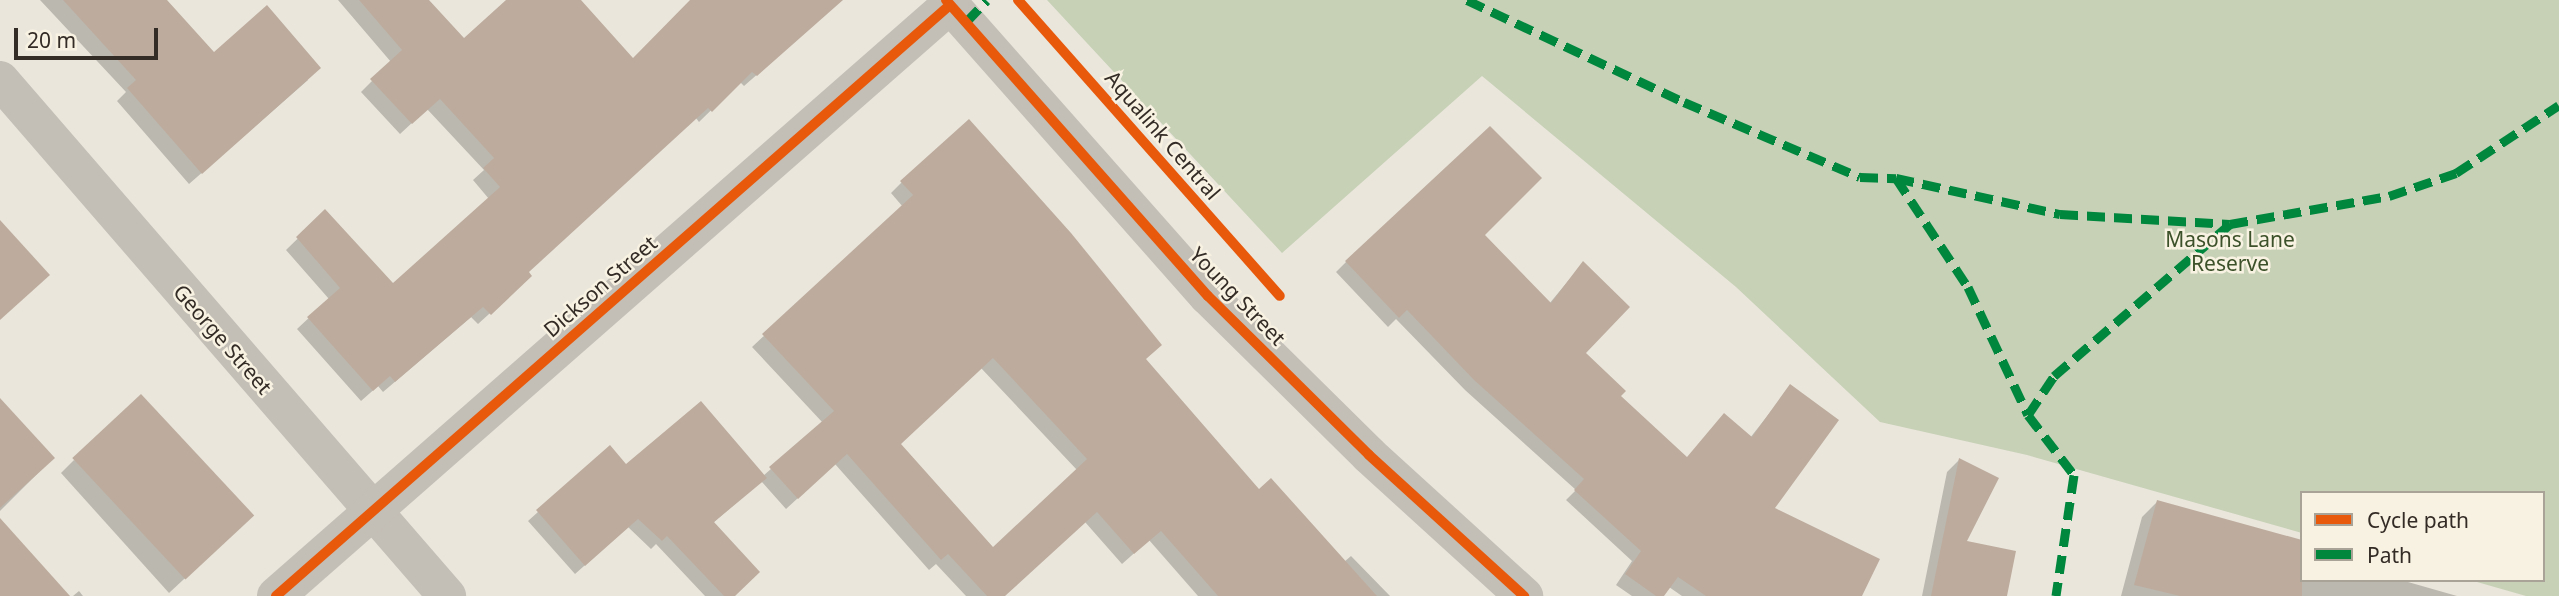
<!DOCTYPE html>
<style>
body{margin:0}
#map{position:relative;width:2559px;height:596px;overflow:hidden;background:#eae6dc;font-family:"Noto Sans",sans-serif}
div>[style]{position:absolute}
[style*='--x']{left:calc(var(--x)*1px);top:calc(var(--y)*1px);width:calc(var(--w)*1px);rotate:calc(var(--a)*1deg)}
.green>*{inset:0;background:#c7d1b6}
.shadow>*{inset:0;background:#0003}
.building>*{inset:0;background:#bdac9e;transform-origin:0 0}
.minor>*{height:38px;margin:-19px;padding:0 19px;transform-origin:19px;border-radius:19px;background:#c3beb6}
.quiet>*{height:9px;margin-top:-4.5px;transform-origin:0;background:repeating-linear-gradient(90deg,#00873e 0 18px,transparent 0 27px)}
.cycleway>*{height:10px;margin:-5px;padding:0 5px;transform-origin:5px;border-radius:5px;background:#e8590c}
span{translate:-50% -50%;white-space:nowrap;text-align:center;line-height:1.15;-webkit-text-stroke:5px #f8f2e2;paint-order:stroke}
.street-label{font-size:21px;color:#332b25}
.park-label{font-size:21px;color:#3c5129}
.legend{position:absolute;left:2300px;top:491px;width:245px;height:91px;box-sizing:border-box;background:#f8f2e2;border:2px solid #a9a296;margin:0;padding:9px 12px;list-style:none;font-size:21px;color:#332b25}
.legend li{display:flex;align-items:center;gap:14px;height:35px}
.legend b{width:35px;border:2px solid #a9a296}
.scale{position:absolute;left:14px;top:28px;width:144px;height:32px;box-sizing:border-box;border:4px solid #332b25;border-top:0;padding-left:9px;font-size:21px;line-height:24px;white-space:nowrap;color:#332b25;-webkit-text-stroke:5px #f8f2e2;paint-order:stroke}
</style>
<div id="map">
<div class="green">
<div style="clip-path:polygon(1047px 0,2559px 0,2559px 596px,2526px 596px,2470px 580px,2543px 580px,2543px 493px,2302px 493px,2302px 533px,2027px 455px,1880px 422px,1736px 287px,1482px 76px,1282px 253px)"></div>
</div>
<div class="shadow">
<div style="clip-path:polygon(40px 0,164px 0,214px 54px,308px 80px,189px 184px,117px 101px,126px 92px)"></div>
<div style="clip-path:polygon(338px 0,421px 0,464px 40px,508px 0,579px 0,633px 60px,692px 0,814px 0,815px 24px,744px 86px,740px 82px,699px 122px,696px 118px,527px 272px,519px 287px,478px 324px,471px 317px,383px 392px,378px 386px,361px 401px,297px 329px,329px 299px,286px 250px,325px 212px,393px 285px,489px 199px,473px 180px,484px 170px,427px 109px,400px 134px,361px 92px,391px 62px)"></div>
<div style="clip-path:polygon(evenodd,902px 182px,1144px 360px,1259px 491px,1344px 562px,1351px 556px,1390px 596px,1198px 596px,1149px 540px,1122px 564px,1085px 522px,1004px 596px,966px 596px,936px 564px,929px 570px,835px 464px,786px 509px,761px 481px,713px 523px,733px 596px,705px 596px,656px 544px,651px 549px,628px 527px,575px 574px,528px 521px,609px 448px,626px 467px,763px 476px,823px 423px,752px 347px,903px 207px,891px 193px,902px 182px,981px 368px,1077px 470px,993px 550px,899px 444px,981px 368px)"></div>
<div style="clip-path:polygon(1483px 235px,1549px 304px,1583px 263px,1584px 353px,1618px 397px,1686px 459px,1750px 438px,1790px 387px,1772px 509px,1860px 596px,1682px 596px,1669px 587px,1662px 596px,1632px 596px,1616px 585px,1632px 561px,1566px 500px,1576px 490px,1465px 390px,1396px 319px,1388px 327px,1336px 272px,1346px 262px)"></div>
<div style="clip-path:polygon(0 424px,53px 458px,0 511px)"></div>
<div style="clip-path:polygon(74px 460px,238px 529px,169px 593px,61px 473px)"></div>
<div style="clip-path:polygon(1959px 460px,1964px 543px,2005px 596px,1922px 596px,1947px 472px)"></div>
<div style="clip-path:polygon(2157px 502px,2302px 580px,2401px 580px,2457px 596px,2121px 596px,2142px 517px)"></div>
<div style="clip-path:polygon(79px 591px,83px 596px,73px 596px)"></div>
</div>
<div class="building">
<div style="clip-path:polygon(63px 0,167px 0,214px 52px,267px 5px,321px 68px,202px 174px,127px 88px,136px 80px)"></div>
<div style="clip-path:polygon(359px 0,429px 0,464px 38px,506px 0,581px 0,633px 58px,690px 0,843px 0,757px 76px,752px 72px,712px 112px,708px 108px,529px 272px,532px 276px,491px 315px,483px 307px,395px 382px,390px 376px,373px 391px,307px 317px,340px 288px,296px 237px,325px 209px,393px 283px,500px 187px,483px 168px,494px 158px,440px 99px,412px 124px,370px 79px,402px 50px)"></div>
<div style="clip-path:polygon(evenodd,969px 119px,1071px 233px,1162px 345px,1146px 359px,1259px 489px,1271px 478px,1377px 596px,1218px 596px,1161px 531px,1134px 554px,1097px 512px,1005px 596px,987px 596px,948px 554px,941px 560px,847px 454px,798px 499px,769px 467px,834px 411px,762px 334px,913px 195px,900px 181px,969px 119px,993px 358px,1087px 459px,993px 547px,901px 444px,993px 358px)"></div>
<div style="clip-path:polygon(1490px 126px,1542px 178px,1485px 235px,1551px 303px,1583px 261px,1630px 307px,1586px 353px,1626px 391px,1621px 396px,1687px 457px,1724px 413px,1752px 437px,1790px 384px,1839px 420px,1775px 508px,1880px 559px,1862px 596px,1706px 596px,1678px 577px,1664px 596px,1656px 596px,1625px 574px,1641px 551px,1574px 490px,1584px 479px,1474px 380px,1407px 310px,1399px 318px,1345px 261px)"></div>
<div style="clip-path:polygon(0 220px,50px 275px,0 320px)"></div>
<div style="left:141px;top:394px;width:166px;height:94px;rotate:47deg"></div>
<div style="clip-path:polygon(0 398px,55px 458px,0 508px)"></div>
<div style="clip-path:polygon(701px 401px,767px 478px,714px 522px,760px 572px,735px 596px,724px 596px,667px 536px,662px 541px,638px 519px,585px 566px,536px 510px,610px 445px,626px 464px)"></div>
<div style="clip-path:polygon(1959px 458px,1999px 478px,1967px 541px,2016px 551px,2007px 596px,1931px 596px)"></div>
<div style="clip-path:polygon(2157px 500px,2302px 540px,2302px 596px,2180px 596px,2134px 585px)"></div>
<div style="clip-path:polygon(0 518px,70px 596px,0 596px)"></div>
</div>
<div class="minor">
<div style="--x:946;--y:0;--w:395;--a:48.5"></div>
<div style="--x:1208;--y:296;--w:226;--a:44.6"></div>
<div style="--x:1369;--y:455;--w:210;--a:42.3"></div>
<div style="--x:0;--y:80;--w:683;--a:49.1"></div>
<div style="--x:276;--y:596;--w:896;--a:-41.25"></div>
</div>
<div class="quiet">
<div style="--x:1467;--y:0;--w:240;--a:25.2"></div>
<div style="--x:1684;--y:102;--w:191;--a:23.1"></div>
<div style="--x:1860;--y:177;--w:36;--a:2"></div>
<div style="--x:1896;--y:178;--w:168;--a:12.4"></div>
<div style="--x:2060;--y:214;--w:170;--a:3.4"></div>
<div style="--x:966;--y:22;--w:30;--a:-46"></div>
<div style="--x:1896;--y:178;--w:131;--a:56.6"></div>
<div style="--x:1968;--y:287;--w:141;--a:64.9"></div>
<div style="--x:2028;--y:415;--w:76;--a:52.5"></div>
<div style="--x:2074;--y:475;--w:122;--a:98.5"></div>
<div style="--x:2028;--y:415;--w:47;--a:-56.3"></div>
<div style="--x:2054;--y:376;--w:233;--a:-40.8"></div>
<div style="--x:2230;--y:224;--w:161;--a:-10"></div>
<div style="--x:2389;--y:196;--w:71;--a:-18.9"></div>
<div style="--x:2456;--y:173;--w:123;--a:-33.4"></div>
</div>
<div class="cycleway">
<div style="--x:946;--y:0;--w:395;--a:48.5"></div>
<div style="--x:1208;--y:296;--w:226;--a:44.6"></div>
<div style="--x:1369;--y:455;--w:210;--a:42.3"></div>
<div style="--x:1018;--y:0;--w:395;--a:48.5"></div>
<div style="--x:276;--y:596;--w:896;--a:-41.25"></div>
</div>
<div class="street-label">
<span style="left:1163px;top:135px;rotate:49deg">Aqualink Central</span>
<span style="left:600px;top:286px;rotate:-41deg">Dickson Street</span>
<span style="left:1238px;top:296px;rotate:46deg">Young Street</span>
<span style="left:223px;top:339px;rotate:49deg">George Street</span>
</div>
<div class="park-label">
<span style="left:2230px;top:251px">Masons Lane<br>Reserve</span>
</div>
<ul class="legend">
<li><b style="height:9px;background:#e8590c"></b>Cycle path</li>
<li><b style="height:9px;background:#00873e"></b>Path</li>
</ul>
<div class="scale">20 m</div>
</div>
